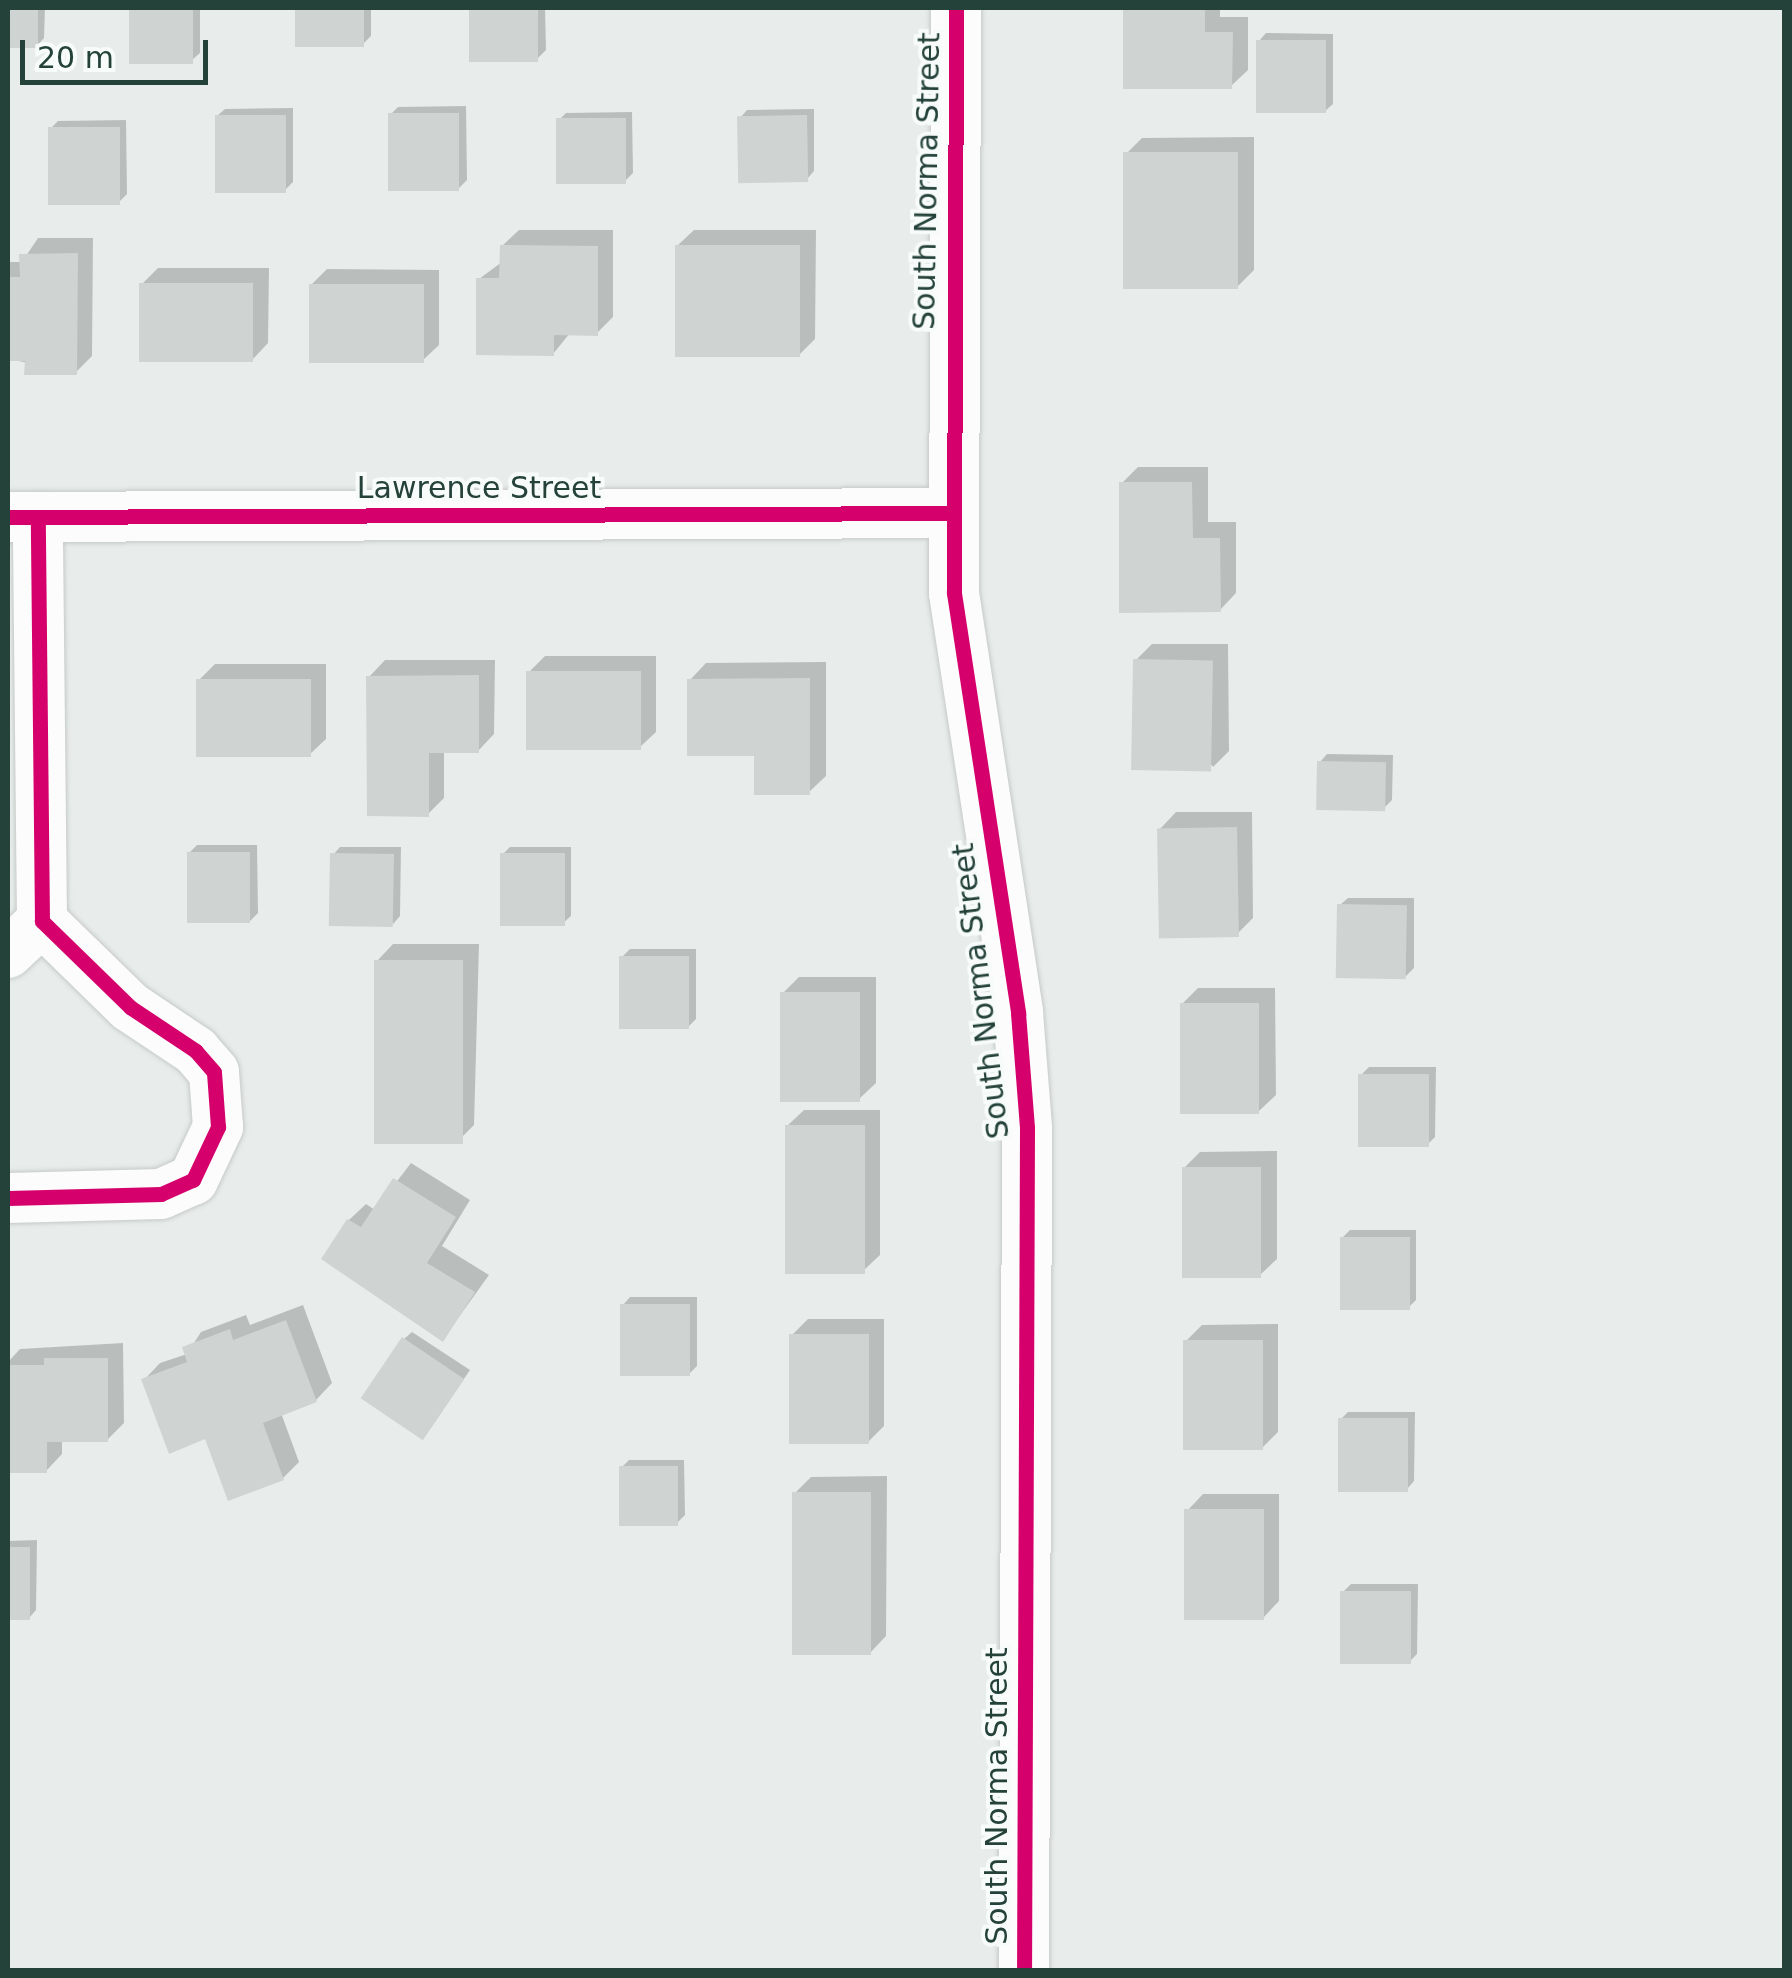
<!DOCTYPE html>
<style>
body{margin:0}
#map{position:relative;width:1792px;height:1978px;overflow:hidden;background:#e8edeb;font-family:"DejaVu Sans",sans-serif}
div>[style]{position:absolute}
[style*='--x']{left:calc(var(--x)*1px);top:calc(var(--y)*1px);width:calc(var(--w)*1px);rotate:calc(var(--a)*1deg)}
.shadow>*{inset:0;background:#0003}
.building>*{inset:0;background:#cfd4d2;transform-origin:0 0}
.roads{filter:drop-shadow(0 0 2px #c5cac8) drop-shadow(0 0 2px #c5cac8)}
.minor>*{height:50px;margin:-25px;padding:0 25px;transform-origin:25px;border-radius:25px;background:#fcfcfc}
.cycleway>*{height:15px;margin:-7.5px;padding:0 7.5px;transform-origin:7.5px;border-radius:7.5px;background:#d6006c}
span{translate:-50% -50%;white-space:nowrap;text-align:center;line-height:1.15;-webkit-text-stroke:8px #f7fbf9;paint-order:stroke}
.street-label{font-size:30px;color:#24423a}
.frame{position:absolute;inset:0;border:10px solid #24423a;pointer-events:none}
.scale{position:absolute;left:20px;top:40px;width:188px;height:45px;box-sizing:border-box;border:5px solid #24423a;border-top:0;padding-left:12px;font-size:30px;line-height:35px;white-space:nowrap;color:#24423a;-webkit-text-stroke:8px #f7fbf9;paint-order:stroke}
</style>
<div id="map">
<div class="shadow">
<div style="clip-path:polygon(8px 8px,45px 8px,44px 38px,37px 46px,8px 45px)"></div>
<div style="clip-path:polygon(131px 8px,200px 8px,200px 53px,192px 60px,131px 61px)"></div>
<div style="clip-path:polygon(297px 8px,371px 8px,371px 36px,363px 44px,298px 44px)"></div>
<div style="clip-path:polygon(472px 8px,545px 8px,546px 50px,538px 58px,472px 60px)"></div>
<div style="clip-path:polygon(1125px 8px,1220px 8px,1220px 17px,1248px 17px,1248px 70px,1231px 86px,1126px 87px)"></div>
<div style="clip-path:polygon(1266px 33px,1333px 34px,1333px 104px,1325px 111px,1259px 41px)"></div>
<div style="clip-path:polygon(466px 106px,467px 180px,459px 188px,391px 114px,398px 107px)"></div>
<div style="clip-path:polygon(293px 108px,293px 182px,285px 190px,217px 116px,225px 109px)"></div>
<div style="clip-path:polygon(814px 109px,814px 171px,807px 179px,740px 118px,747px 110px)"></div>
<div style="clip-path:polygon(632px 112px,633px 173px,625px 181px,558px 121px,566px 113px)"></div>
<div style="clip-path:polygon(126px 120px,127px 194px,119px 202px,51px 128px,58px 121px)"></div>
<div style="clip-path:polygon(1254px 137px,1254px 270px,1238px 286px,1126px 154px,1142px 138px)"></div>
<div style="clip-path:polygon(519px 230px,613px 230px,613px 317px,597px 333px,570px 333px,553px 354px,479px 279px,502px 262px,502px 246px)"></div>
<div style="clip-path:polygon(694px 230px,816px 230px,815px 339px,799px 355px,677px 246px)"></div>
<div style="clip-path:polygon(38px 238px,93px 238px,92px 356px,76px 372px,8px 359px,8px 262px,22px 262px)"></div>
<div style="clip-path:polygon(158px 268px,269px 268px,268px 343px,252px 360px,141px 285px)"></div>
<div style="clip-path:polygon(327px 269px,439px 270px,439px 345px,422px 361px,311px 285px)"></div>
<div style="clip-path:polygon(1138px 467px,1208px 467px,1208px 522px,1236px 522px,1236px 593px,1220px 610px,1122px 483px)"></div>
<div style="clip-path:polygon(1152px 644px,1228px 644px,1229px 751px,1213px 767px,1136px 660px)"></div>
<div style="clip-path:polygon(545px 656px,656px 656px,656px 732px,639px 748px,529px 672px)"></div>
<div style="clip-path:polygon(385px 660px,495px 660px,494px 734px,478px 751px,444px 751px,444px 798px,428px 814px,369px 677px)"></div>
<div style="clip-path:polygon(826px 662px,826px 776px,809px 792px,756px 754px,690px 680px,706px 663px)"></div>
<div style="clip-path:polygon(215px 664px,326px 664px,326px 739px,309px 755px,199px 680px)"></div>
<div style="clip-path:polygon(1327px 754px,1393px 755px,1392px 800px,1384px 808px,1320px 762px)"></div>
<div style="clip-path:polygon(1176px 812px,1252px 812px,1253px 918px,1237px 934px,1160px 829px)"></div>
<div style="clip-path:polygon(197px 845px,257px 845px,258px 913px,250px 921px,189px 853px)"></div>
<div style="clip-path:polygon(340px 847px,401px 847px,400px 916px,393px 924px,333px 855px)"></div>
<div style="clip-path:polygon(510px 847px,571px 847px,571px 916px,563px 923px,503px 854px)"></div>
<div style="clip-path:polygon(1348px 898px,1414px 898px,1414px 968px,1406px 976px,1340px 905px)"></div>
<div style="clip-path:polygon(393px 944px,479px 944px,474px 1125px,458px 1141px,377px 961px)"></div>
<div style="clip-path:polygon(630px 949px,696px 949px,696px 1019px,688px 1027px,622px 957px)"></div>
<div style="clip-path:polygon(799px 977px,876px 977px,876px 1083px,859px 1099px,783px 993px)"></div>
<div style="clip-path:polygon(1198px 988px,1275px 988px,1276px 1095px,1259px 1111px,1182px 1004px)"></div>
<div style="clip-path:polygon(1369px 1067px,1436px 1067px,1435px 1137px,1427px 1145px,1361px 1075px)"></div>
<div style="clip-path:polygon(804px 1110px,880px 1110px,880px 1255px,863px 1271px,787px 1126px)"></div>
<div style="clip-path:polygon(1277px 1151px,1277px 1259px,1260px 1275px,1184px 1168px,1200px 1152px)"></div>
<div style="clip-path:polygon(411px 1163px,470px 1200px,442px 1246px,489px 1275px,443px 1339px,325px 1258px,349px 1220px,366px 1204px,375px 1210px)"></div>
<div style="clip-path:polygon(1350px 1230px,1416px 1230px,1416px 1300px,1408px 1308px,1342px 1238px)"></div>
<div style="clip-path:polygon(630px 1297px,697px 1297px,697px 1366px,689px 1374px,623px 1305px)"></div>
<div style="clip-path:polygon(303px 1305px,332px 1383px,316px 1400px,281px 1413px,299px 1462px,283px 1478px,207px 1436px,144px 1380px,160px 1363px,187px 1354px,201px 1332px,246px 1315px,250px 1325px)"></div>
<div style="clip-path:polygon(808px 1319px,884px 1319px,884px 1426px,868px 1442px,792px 1335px)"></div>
<div style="clip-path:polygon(1278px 1324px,1278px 1432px,1262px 1448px,1186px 1341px,1202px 1325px)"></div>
<div style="clip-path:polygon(412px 1332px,470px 1370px,430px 1429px,404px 1339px)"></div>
<div style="clip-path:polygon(123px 1343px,124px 1423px,107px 1440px,62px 1440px,62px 1454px,46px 1471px,8px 1470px,8px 1362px,20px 1349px)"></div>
<div style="clip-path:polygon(1348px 1412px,1415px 1412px,1414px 1481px,1407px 1489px,1340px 1420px)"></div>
<div style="clip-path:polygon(629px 1460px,684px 1460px,685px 1515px,677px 1523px,622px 1467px)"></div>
<div style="clip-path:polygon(887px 1476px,886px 1636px,870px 1653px,795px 1493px,811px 1477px)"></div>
<div style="clip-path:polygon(1203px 1494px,1279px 1494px,1279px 1601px,1263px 1618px,1187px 1511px)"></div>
<div style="clip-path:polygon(37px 1540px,36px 1610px,29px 1618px,8px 1618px,8px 1541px)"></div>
<div style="clip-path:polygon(1351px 1584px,1418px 1584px,1417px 1654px,1409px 1662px,1343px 1592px)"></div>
</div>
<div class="building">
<div style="left:8px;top:8px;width:30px;height:40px"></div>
<div style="left:129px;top:8px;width:64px;height:56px"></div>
<div style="left:295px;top:8px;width:69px;height:39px"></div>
<div style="left:469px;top:8px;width:69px;height:54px"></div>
<div style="clip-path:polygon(1123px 8px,1205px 8px,1205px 32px,1233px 32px,1232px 89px,1123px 89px)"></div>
<div style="left:1256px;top:40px;width:70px;height:73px"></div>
<div style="left:388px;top:113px;width:71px;height:78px"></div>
<div style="left:215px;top:115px;width:71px;height:78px"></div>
<div style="left:807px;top:115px;width:67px;height:70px;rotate:89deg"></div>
<div style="left:626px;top:118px;width:66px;height:70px;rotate:90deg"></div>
<div style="left:48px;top:127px;width:72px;height:78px"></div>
<div style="left:1238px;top:152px;width:137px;height:115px;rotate:90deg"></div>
<div style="clip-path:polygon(500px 245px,598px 246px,598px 336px,554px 335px,554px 356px,476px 355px,476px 278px,499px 278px)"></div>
<div style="left:675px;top:245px;width:125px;height:112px"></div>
<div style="clip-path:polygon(78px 253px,77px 375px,24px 375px,25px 361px,8px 361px,8px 277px,20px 277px,19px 254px)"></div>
<div style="left:253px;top:283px;width:79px;height:114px;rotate:90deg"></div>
<div style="left:309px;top:284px;width:115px;height:79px"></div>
<div style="clip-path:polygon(1119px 482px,1192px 482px,1193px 538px,1220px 538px,1221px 612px,1119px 613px)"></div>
<div style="left:1133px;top:659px;width:80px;height:111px;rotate:1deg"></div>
<div style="left:526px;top:671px;width:115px;height:79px"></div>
<div style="clip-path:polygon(479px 675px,479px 753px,429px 753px,429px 817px,367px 816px,366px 676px)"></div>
<div style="clip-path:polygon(810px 678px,810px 795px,754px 795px,754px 756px,687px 756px,687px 679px)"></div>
<div style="left:196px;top:679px;width:115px;height:78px"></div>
<div style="left:1317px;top:761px;width:69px;height:49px;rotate:1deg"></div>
<div style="left:1237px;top:827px;width:110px;height:80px;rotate:89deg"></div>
<div style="left:187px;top:852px;width:63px;height:71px"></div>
<div style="left:330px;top:853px;width:64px;height:73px;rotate:1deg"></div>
<div style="left:500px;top:853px;width:65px;height:73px"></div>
<div style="left:1337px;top:904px;width:70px;height:74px;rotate:1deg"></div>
<div style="left:619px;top:956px;width:70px;height:73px"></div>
<div style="left:374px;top:960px;width:89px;height:184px"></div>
<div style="left:780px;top:992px;width:80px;height:110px"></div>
<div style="left:1180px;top:1003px;width:79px;height:111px"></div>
<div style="left:1358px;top:1074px;width:71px;height:73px"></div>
<div style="left:785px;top:1125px;width:80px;height:149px"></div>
<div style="left:1182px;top:1167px;width:79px;height:111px"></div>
<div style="clip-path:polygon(393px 1178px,456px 1217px,427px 1263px,475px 1292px,443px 1342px,321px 1259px,347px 1219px,361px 1227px)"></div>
<div style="left:1340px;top:1237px;width:70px;height:73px"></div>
<div style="left:620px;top:1304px;width:70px;height:72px"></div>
<div style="clip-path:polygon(286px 1320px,317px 1402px,263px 1423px,284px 1480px,228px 1501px,205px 1439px,169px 1454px,141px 1379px,187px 1362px,182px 1347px,230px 1329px,233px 1340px)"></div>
<div style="left:789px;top:1334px;width:80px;height:110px"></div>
<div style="left:402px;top:1337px;width:75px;height:74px;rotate:34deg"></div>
<div style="left:1183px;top:1340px;width:80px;height:110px"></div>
<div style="clip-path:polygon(44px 1358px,108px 1358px,108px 1442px,47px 1442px,47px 1473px,8px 1473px,8px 1365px,44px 1365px)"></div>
<div style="left:1408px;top:1418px;width:74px;height:70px;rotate:90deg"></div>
<div style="left:619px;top:1466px;width:59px;height:60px"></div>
<div style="left:792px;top:1492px;width:79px;height:163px"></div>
<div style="left:1264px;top:1509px;width:111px;height:80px;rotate:90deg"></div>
<div style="left:8px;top:1547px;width:22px;height:73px"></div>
<div style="left:1340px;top:1591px;width:71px;height:73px"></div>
</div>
<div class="roads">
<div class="minor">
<div style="--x:956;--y:8;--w:585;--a:90.2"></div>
<div style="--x:954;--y:593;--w:425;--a:81.3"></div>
<div style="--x:1018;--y:1013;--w:115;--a:85.5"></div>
<div style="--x:1027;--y:1128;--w:842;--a:90.2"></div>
<div style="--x:8;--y:517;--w:944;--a:-0.24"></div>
<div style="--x:8;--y:953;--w:47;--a:-43.3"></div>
<div style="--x:8;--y:1198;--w:153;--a:-1.5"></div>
<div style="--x:161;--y:1194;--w:35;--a:-24"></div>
<div style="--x:193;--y:1180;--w:59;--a:-64.7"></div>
<div style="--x:218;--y:1127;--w:55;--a:-94.2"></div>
<div style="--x:214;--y:1072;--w:28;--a:-131"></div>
<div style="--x:196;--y:1051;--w:79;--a:-146.3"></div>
<div style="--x:130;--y:1007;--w:123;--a:-135.7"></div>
<div style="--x:42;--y:921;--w:404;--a:-90.6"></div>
</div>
</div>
<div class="cycleway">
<div style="--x:956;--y:8;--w:585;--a:90.2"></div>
<div style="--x:954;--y:593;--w:425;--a:81.3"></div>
<div style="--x:1018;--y:1013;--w:115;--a:85.5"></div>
<div style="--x:1027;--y:1128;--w:842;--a:90.2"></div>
<div style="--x:8;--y:517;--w:944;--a:-0.24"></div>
<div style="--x:8;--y:1198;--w:153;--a:-1.5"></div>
<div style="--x:161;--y:1194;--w:35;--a:-24"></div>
<div style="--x:193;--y:1180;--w:59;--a:-64.7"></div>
<div style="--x:218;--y:1127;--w:55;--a:-94.2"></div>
<div style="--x:214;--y:1072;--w:28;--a:-131"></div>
<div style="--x:196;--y:1051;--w:79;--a:-146.3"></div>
<div style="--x:130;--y:1007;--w:123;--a:-135.7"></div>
<div style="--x:42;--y:921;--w:404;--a:-90.6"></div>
</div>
<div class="street-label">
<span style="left:927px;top:181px;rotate:-89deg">South Norma Street</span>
<span style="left:479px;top:488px">Lawrence Street</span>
<span style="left:981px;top:991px;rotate:-97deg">South Norma Street</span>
<span style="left:997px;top:1796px;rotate:-90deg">South Norma Street</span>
</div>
<div class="frame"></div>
<div class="scale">20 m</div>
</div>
